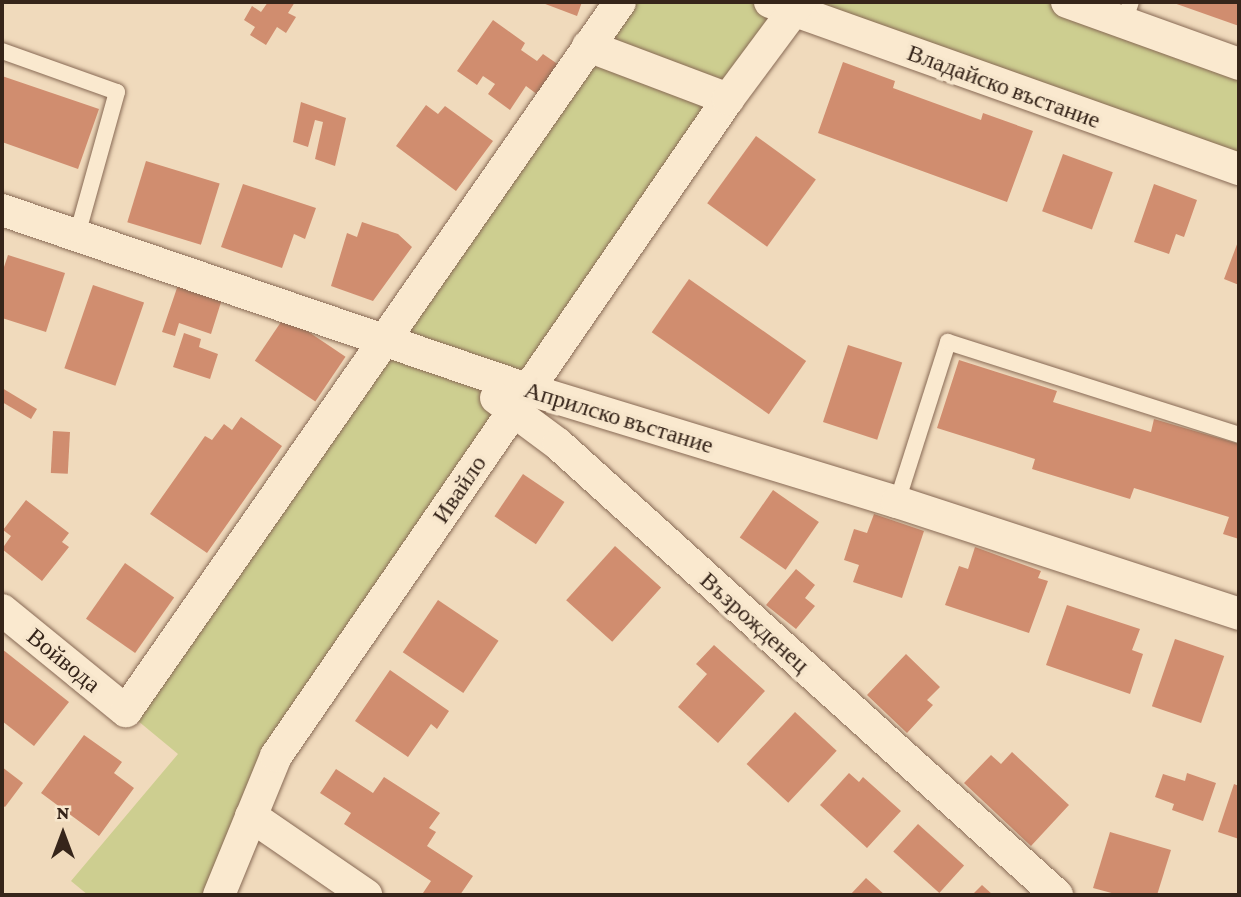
<!DOCTYPE html>
<meta charset="utf-8">
<style>
body{margin:0}
#map{position:relative;width:1241px;height:897px;overflow:hidden;background:#f0dabc;font-family:"Crimson Pro",serif}
div>[style]{position:absolute}
[style*='--x']{left:calc(var(--x)*1px);top:calc(var(--y)*1px);width:calc(var(--w)*1px);rotate:calc(var(--a)*1deg)}
.green>*{inset:0;background:#cdce90}
.building>*{inset:0;background:#d08d6f;transform-origin:0 0}
.roads{filter:drop-shadow(0 0 2px #886a55) drop-shadow(0 0 2px #886a55)}
.service>*{height:16px;margin:-8px;padding:0 8px;transform-origin:8px;border-radius:8px;background:#fae9cf}
.minor>*{height:32px;margin:-16px;padding:0 16px;transform-origin:16px;border-radius:16px;background:#fae9cf}
span{translate:-50% -50%;white-space:nowrap;text-align:center;line-height:1.15;-webkit-text-stroke:7px #f7e6cc;paint-order:stroke}
.street-label{font-size:24px;color:#36251a}
.frame{position:absolute;inset:0;border:4px solid #36251a;pointer-events:none}
.north{position:absolute;left:28px;top:799px;width:70px;height:70px;-webkit-text-stroke:5px #f7e6cc;paint-order:stroke;rotate:0deg;font-size:19px;font-weight:700;line-height:28px;text-align:center;color:#36251a}
.north::after{content:'';display:block;margin:auto;width:24px;height:32px;background:#36251a;clip-path:polygon(50% 0,100% 100%,50% 72%,0 100%)}
</style>
<div id="map">
<div class="green">
<div style="clip-path:polygon(620px 2px,1067px 2px,1239px 64px,1239px 169px,793px 11px,276px 756px,219px 895px,88px 895px,71px 881px,178px 754px,126px 711px)"></div>
</div>
<div class="building">
<div style="clip-path:polygon(268px 2px,295px 2px,288px 13px,296px 17px,286px 33px,277px 27px,266px 45px,250px 35px,255px 27px,244px 20px,252px 6px,261px 12px)"></div>
<div style="clip-path:polygon(540px 2px,582px 2px,577px 16px)"></div>
<div style="clip-path:polygon(1171px 2px,1239px 2px,1239px 26px)"></div>
<div style="clip-path:polygon(493px 20px,525px 43px,521px 50px,537px 61px,543px 54px,559px 65px,538px 95px,526px 86px,510px 110px,488px 94px,495px 84px,483px 76px,477px 85px,457px 71px)"></div>
<div style="clip-path:polygon(843px 62px,895px 81px,893px 88px,981px 120px,983px 113px,1033px 131px,1007px 202px,818px 133px)"></div>
<div style="clip-path:polygon(2px 76px,99px 109px,78px 169px,2px 142px)"></div>
<div style="clip-path:polygon(301px 102px,346px 118px,335px 166px,315px 159px,323px 122px,315px 120px,308px 147px,293px 142px)"></div>
<div style="clip-path:polygon(426px 105px,438px 114px,445px 106px,493px 141px,456px 191px,396px 146px)"></div>
<div style="left:756px;top:136px;width:74px;height:83px;rotate:36deg"></div>
<div style="left:1063px;top:154px;width:53px;height:61px;rotate:20deg"></div>
<div style="left:146px;top:161px;width:77px;height:64px;rotate:17deg"></div>
<div style="clip-path:polygon(243px 184px,316px 208px,305px 239px,294px 234px,282px 268px,221px 247px)"></div>
<div style="clip-path:polygon(1154px 184px,1197px 200px,1184px 237px,1176px 234px,1169px 254px,1134px 242px)"></div>
<div style="clip-path:polygon(362px 222px,398px 234px,412px 247px,373px 301px,331px 286px,347px 233px,357px 237px)"></div>
<div style="clip-path:polygon(1239px 239px,1239px 285px,1224px 279px)"></div>
<div style="clip-path:polygon(8px 255px,65px 273px,46px 332px,2px 318px,2px 273px)"></div>
<div style="left:689px;top:279px;width:143px;height:65px;rotate:35deg"></div>
<div style="left:93px;top:285px;width:54px;height:88px;rotate:19deg"></div>
<div style="clip-path:polygon(178px 285px,222px 299px,211px 334px,179px 323px,175px 336px,162px 332px)"></div>
<div style="left:285px;top:316px;width:73px;height:54px;rotate:34deg"></div>
<div style="clip-path:polygon(184px 333px,201px 339px,199px 347px,218px 354px,210px 379px,173px 367px)"></div>
<div style="left:848px;top:345px;width:57px;height:81px;rotate:18deg"></div>
<div style="clip-path:polygon(959px 360px,1057px 391px,1053px 402px,1151px 432px,1154px 419px,1239px 444px,1239px 539px,1223px 534px,1229px 517px,1134px 488px,1130px 499px,1032px 469px,1035px 459px,937px 428px)"></div>
<div style="clip-path:polygon(2px 388px,37px 409px,31px 419px,2px 402px)"></div>
<div style="clip-path:polygon(241px 417px,282px 446px,207px 553px,150px 514px,205px 436px,212px 440px,224px 424px,232px 430px)"></div>
<div style="left:53px;top:431px;width:17px;height:42px;rotate:3deg"></div>
<div style="left:523px;top:474px;width:50px;height:51px;rotate:34deg"></div>
<div style="left:773px;top:490px;width:56px;height:58px;rotate:35deg"></div>
<div style="clip-path:polygon(26px 500px,69px 533px,62px 542px,69px 547px,42px 581px,2px 549px,11px 536px,3px 530px)"></div>
<div style="clip-path:polygon(874px 514px,924px 531px,902px 598px,853px 582px,859px 565px,844px 560px,854px 529px,867px 533px)"></div>
<div style="left:615px;top:546px;width:62px;height:73px;rotate:42deg"></div>
<div style="clip-path:polygon(975px 547px,1041px 571px,1038px 578px,1048px 581px,1029px 633px,945px 605px,959px 566px,968px 569px)"></div>
<div style="left:125px;top:563px;width:60px;height:68px;rotate:35deg"></div>
<div style="clip-path:polygon(796px 569px,815px 585px,805px 598px,815px 606px,796px 629px,766px 605px)"></div>
<div style="left:438px;top:600px;width:73px;height:63px;rotate:34deg"></div>
<div style="clip-path:polygon(1067px 605px,1140px 629px,1132px 650px,1143px 654px,1130px 694px,1046px 665px)"></div>
<div style="left:1175px;top:639px;width:52px;height:71px;rotate:19deg"></div>
<div style="clip-path:polygon(714px 645px,765px 691px,718px 743px,678px 707px,707px 674px,696px 664px)"></div>
<div style="clip-path:polygon(2px 649px,69px 702px,34px 746px,2px 721px)"></div>
<div style="clip-path:polygon(906px 654px,940px 687px,927px 700px,933px 705px,907px 733px,867px 695px)"></div>
<div style="clip-path:polygon(390px 670px,449px 711px,437px 729px,431px 724px,408px 757px,355px 721px)"></div>
<div style="left:795px;top:712px;width:57px;height:71px;rotate:43deg"></div>
<div style="clip-path:polygon(84px 735px,122px 762px,114px 773px,134px 788px,99px 836px,41px 793px)"></div>
<div style="clip-path:polygon(1012px 752px,1069px 805px,1031px 846px,964px 783px,991px 755px,1001px 764px)"></div>
<div style="clip-path:polygon(2px 767px,23px 783px,5px 807px,2px 805px)"></div>
<div style="clip-path:polygon(336px 769px,373px 793px,384px 777px,440px 813px,429px 828px,436px 832px,427px 846px,473px 876px,460px 895px,427px 895px,423px 893px,431px 881px,344px 824px,351px 813px,320px 793px)"></div>
<div style="clip-path:polygon(849px 773px,859px 782px,863px 777px,901px 811px,867px 848px,820px 805px)"></div>
<div style="clip-path:polygon(1187px 773px,1216px 783px,1203px 821px,1172px 810px,1174px 804px,1155px 797px,1163px 774px,1185px 781px)"></div>
<div style="clip-path:polygon(1234px 784px,1239px 786px,1239px 839px,1218px 832px)"></div>
<div style="left:918px;top:824px;width:62px;height:37px;rotate:42deg"></div>
<div style="clip-path:polygon(1110px 832px,1171px 850px,1157px 895px,1119px 895px,1093px 888px)"></div>
<div style="clip-path:polygon(866px 878px,885px 895px,850px 895px)"></div>
<div style="clip-path:polygon(982px 885px,993px 895px,972px 895px)"></div>
</div>
<div class="roads">
<div class="service">
<div style="--x:1124;--y:22;--w:21;--a:-71"></div>
<div style="--x:2;--y:51;--w:122;--a:19.6"></div>
<div style="--x:117;--y:92;--w:148;--a:105.6"></div>
<div style="--x:897;--y:502;--w:168;--a:-72.3"></div>
<div style="--x:948;--y:342;--w:305;--a:17.7"></div>
</div>
<div class="minor">
<div style="--x:770;--y:2;--w:498;--a:19.6"></div>
<div style="--x:1067;--y:2;--w:183;--a:19.8"></div>
<div style="--x:588;--y:46;--w:150;--a:20.7"></div>
<div style="--x:2;--y:210;--w:555;--a:18.83"></div>
<div style="--x:527;--y:389;--w:387;--a:17"></div>
<div style="--x:897;--y:502;--w:360;--a:18.1"></div>
<div style="--x:496;--y:398;--w:77;--a:36.6"></div>
<div style="--x:558;--y:444;--w:673;--a:42.11"></div>
<div style="--x:2;--y:610;--w:160;--a:39.2"></div>
<div style="--x:126;--y:711;--w:864;--a:-55.13"></div>
<div style="--x:251;--y:816;--w:140;--a:34.5"></div>
<div style="--x:219;--y:895;--w:150;--a:-67.7"></div>
<div style="--x:276;--y:756;--w:797;--a:-55.47"></div>
<div style="--x:728;--y:99;--w:121;--a:-53.4"></div>
</div>
</div>
<div class="street-label">
<span style="left:1004px;top:86px;rotate:20deg">Владайско въстание</span>
<span style="left:619px;top:417px;rotate:17deg">Априлско въстание</span>
<span style="left:459px;top:489px;rotate:-56deg">Ивайло</span>
<span style="left:755px;top:622px;rotate:42deg">Възрожденец</span>
<span style="left:64px;top:660px;rotate:39deg">Войвода</span>
</div>
<div class="frame"></div>
<div class="north">N</div>
</div>
